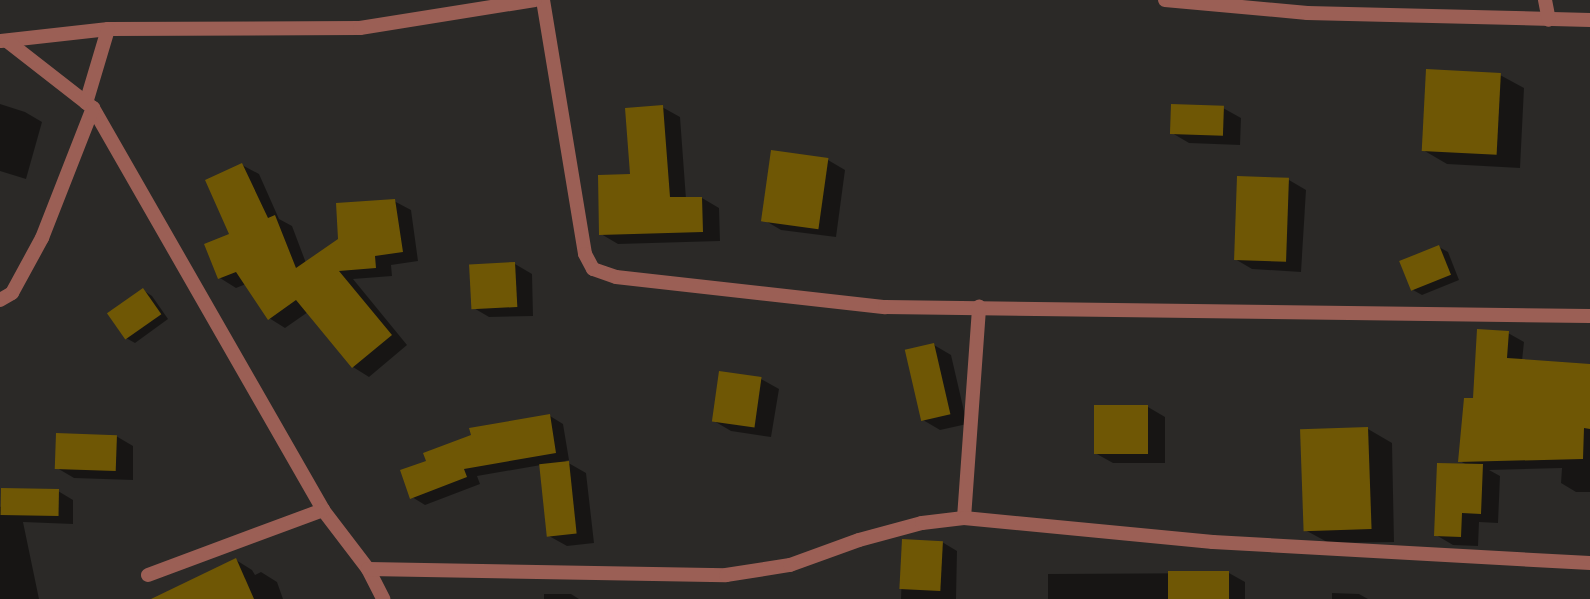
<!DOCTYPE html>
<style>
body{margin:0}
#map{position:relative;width:1590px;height:599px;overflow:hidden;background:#2b2927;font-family:Lato,sans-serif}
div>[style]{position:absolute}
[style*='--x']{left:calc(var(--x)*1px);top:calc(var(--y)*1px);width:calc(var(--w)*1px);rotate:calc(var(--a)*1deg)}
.shadow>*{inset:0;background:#0007}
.building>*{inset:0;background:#6f5705;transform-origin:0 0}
.street>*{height:14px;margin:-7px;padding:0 7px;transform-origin:7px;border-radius:7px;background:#9b5f55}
span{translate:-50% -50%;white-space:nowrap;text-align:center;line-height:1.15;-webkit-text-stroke:7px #2b2927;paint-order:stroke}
</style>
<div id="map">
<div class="shadow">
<div style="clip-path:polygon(1500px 75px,1524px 88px,1520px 168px,1447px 164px,1423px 150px)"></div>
<div style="clip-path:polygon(0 104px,25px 112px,42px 122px,26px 179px,0 171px)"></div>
<div style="clip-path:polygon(662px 107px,680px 117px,686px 199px,702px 198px,719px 208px,720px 241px,618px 244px,601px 234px,632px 176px)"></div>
<div style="clip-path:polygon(1223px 108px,1241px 118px,1240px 145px,1189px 143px,1172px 133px)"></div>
<div style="clip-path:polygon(773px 152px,828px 160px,845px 170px,836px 237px,781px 230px,764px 220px)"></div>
<div style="clip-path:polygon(242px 165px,259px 174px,279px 219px,292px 226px,306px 263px,394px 201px,411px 210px,418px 261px,391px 265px,392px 276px,353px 279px,407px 345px,369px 377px,353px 367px,308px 312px,285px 328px,269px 318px,246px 284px,236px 288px,220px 278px,231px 235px)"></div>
<div style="clip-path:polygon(1289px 180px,1306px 190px,1301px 272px,1252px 269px,1235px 259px)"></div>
<div style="clip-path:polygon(1439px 247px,1448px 252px,1459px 280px,1422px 295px,1413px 290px)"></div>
<div style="clip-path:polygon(515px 264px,532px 274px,533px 316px,489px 317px,472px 307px)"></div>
<div style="clip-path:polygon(143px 290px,152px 296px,168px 319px,135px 343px,126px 338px)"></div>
<div style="clip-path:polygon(1508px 333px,1524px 342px,1522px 361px,1590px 366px,1590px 492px,1576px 492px,1561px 483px,1562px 468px,1489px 470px,1500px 476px,1498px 523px,1479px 522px,1478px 546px,1453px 545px,1436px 535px,1467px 465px,1460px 461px,1474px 400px)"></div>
<div style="clip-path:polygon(934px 345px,951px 355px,967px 424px,940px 430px,923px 420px)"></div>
<div style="clip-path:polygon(761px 379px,779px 389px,771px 437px,731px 431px,714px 421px)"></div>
<div style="clip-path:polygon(1148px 407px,1165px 417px,1165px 463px,1113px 463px,1095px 453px)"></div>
<div style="clip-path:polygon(550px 416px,563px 424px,569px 460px,565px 461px,586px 473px,594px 543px,567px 546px,549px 536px,541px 465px,477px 476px,480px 484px,425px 505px,412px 497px)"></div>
<div style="clip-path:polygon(1368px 429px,1392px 443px,1394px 542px,1329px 543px,1305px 530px)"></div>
<div style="clip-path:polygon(116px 436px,133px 446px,133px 480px,74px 478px,57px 468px)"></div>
<div style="clip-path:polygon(58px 491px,73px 500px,73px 524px,23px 522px,39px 599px,0 599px,0 507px)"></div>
<div style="clip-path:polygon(903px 541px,942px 542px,957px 551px,956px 599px,901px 599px)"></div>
<div style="clip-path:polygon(236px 560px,252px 570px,255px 575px,261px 572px,277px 582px,283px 599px,199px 599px)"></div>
<div style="clip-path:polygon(1229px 573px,1245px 582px,1245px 599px,1048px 599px,1048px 574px)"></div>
<div style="clip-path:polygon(1332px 593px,1359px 594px,1368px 599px,1332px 599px)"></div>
<div style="clip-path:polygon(544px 594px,571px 594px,579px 599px,544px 599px)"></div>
</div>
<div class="building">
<div style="left:1426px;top:69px;width:75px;height:82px;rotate:3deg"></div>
<div style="left:1171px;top:104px;width:53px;height:30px;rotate:2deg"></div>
<div style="clip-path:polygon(663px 105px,670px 197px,702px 197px,703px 232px,599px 235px,598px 175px,630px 174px,625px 108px)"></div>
<div style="left:771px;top:150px;width:58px;height:72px;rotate:8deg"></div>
<div style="clip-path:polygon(242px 163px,268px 218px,275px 215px,296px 268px,338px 239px,336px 203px,395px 199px,403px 252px,375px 256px,376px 268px,339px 271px,392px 335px,352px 368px,296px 300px,268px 320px,236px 272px,218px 279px,204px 244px,229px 234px,205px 180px)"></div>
<div style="left:1237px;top:176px;width:52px;height:84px;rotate:2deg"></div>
<div style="left:1439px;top:245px;width:32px;height:43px;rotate:68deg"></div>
<div style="left:515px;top:262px;width:45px;height:46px;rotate:87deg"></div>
<div style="left:143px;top:288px;width:32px;height:44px;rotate:55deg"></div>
<div style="clip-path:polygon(1477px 329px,1509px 331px,1507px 358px,1590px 364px,1590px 429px,1584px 428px,1583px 459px,1458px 462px,1464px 398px,1473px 398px)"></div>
<div style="left:934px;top:343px;width:73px;height:30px;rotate:77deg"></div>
<div style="left:719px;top:371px;width:43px;height:51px;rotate:8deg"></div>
<div style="left:1094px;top:405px;width:54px;height:49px"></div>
<div style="clip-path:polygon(550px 414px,556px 453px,464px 469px,467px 477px,410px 499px,400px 470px,426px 461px,423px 453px,471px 435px,469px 428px)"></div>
<div style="left:1368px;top:427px;width:102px;height:68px;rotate:88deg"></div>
<div style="left:56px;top:433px;width:61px;height:36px;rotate:2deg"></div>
<div style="left:569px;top:461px;width:73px;height:30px;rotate:84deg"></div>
<div style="clip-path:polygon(1437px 463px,1483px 464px,1481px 514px,1462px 513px,1461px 537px,1434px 536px)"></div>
<div style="left:1px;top:488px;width:58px;height:27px;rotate:1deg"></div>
<div style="left:902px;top:539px;width:41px;height:50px;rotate:3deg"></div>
<div style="clip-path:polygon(236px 558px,254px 599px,151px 599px)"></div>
<div style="left:1229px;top:571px;width:28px;height:61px;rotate:90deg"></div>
</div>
<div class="street">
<div style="--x:543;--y:0;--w:257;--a:80.6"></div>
<div style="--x:585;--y:254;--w:17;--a:62"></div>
<div style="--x:593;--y:269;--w:24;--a:19"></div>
<div style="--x:616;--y:277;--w:271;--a:6.4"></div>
<div style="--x:885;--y:307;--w:705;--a:0.73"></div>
<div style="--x:1165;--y:0;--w:143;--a:5.2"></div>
<div style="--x:1307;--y:13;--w:283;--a:1.4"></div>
<div style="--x:1545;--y:0;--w:20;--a:79"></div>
<div style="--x:1;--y:41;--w:108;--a:-6.4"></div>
<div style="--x:108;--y:29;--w:252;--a:-0.2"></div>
<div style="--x:360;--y:28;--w:177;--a:-9.1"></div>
<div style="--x:7;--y:41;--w:109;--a:37.9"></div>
<div style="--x:93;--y:108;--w:463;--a:60.2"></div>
<div style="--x:323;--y:510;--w:74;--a:52.7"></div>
<div style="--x:368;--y:569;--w:34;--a:63"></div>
<div style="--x:86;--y:103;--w:77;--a:-73.4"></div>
<div style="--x:0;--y:300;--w:14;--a:-30"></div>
<div style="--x:12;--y:293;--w:63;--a:-61.4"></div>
<div style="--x:42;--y:238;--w:140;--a:-68.6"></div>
<div style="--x:964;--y:518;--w:212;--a:-85.9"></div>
<div style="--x:368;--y:569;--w:358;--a:1"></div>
<div style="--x:726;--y:575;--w:65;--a:-8.9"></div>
<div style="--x:790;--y:565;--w:73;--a:-19.9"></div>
<div style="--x:859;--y:540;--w:65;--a:-15.1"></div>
<div style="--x:922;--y:523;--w:42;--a:-6.8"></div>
<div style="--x:964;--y:518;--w:250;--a:5.5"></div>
<div style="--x:1213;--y:542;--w:378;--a:3.2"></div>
<div style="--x:148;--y:575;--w:187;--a:-20.4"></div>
</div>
</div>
